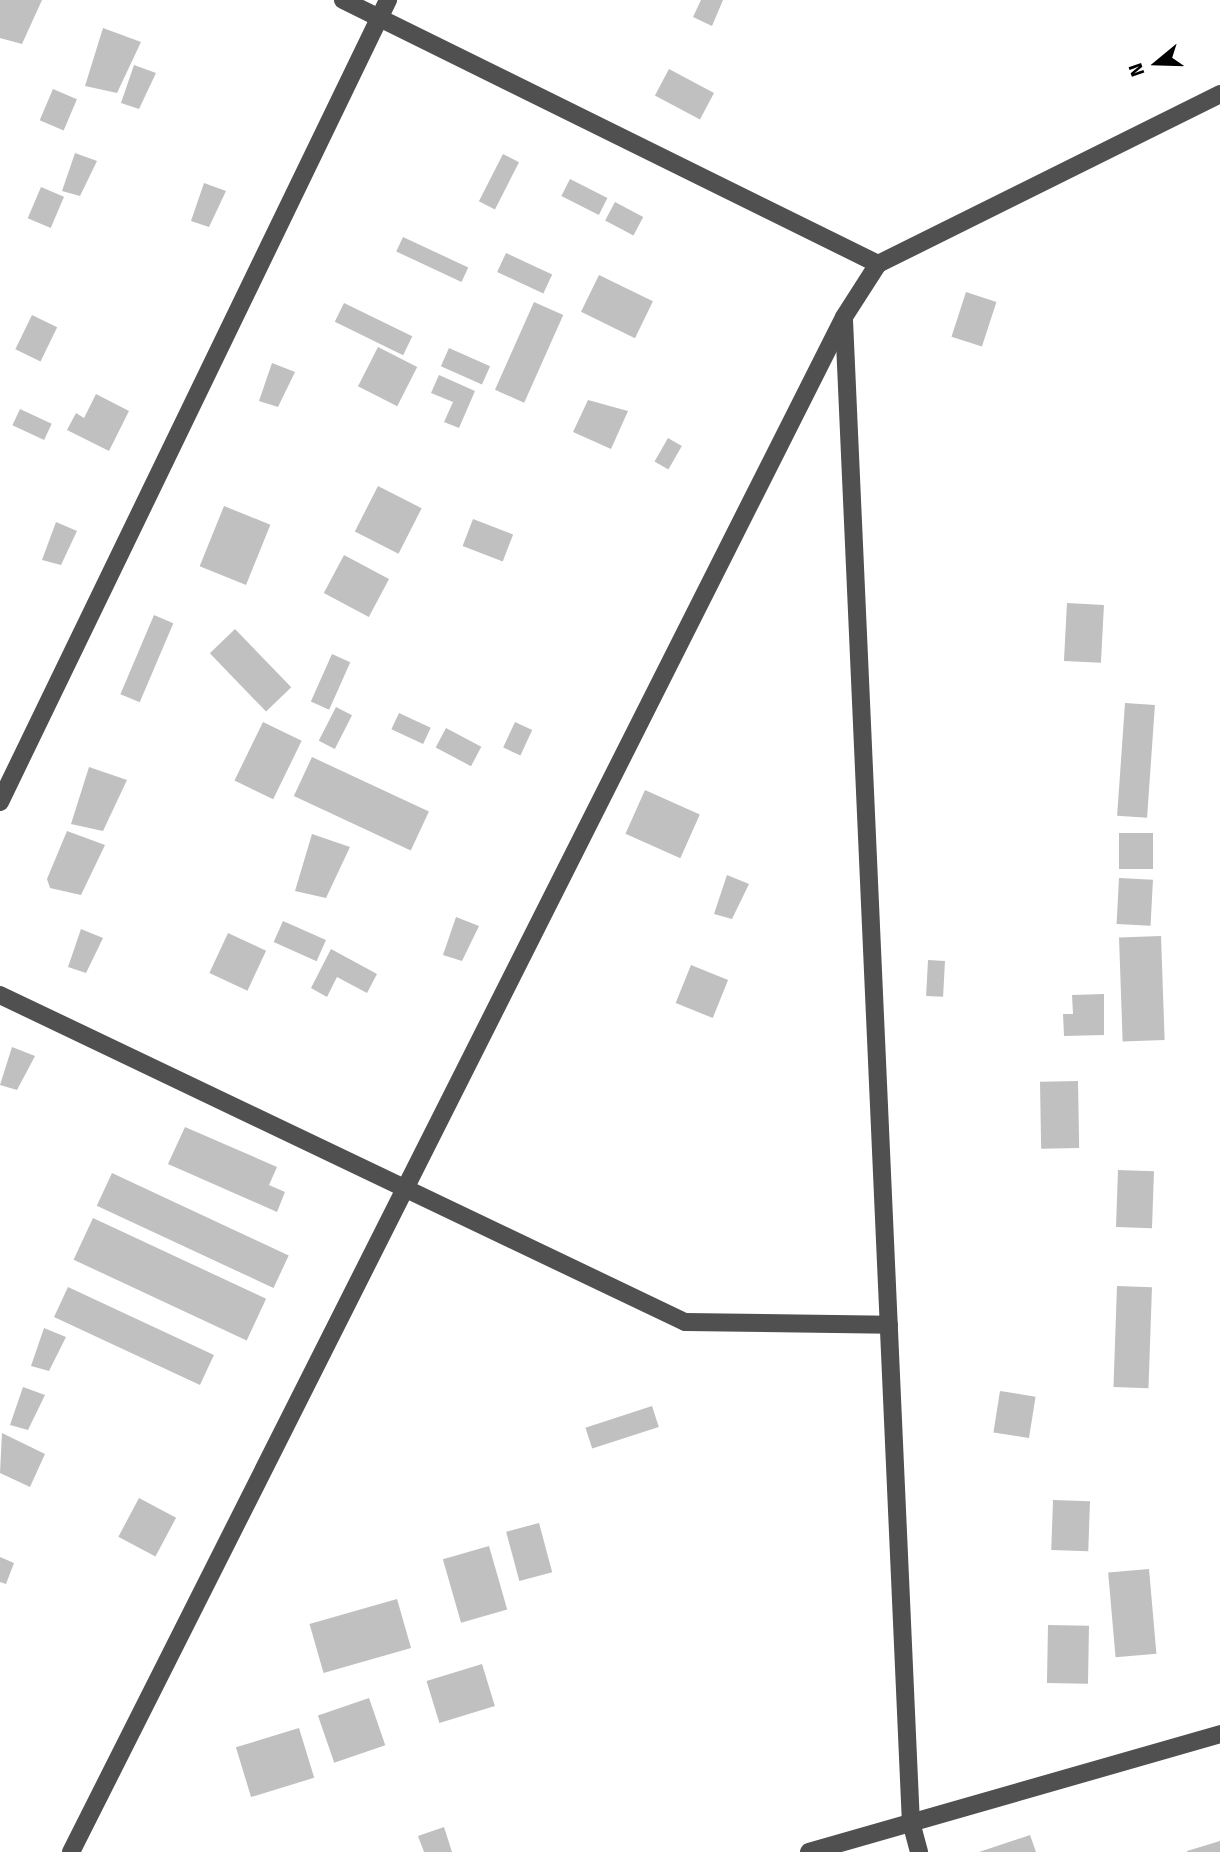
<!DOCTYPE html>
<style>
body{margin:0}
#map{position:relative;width:1220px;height:1852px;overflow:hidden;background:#fff;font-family:"Fira Sans",sans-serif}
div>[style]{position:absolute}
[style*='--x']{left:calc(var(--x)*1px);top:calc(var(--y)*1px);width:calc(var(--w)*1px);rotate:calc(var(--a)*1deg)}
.building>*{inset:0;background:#c0c0c0;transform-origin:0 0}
.minor>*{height:18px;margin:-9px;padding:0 9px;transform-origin:9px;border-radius:9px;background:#505050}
span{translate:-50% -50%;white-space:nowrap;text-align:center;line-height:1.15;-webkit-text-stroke:6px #fff;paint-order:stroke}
.north{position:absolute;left:1122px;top:28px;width:70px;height:70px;-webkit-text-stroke:5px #fff;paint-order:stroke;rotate:251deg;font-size:19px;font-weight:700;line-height:28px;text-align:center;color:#000}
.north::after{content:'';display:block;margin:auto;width:24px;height:32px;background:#000;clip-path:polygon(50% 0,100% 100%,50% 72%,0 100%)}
</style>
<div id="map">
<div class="building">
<div style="clip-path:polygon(0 0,42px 0,22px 44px,0 38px)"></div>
<div style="clip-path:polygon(701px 0,723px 0,712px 26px,693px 17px)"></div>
<div style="clip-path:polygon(103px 28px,141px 42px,117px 93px,85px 86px)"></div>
<div style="clip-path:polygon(134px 65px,156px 73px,139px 109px,121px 103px)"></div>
<div style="left:669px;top:69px;width:51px;height:30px;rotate:28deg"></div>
<div style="left:53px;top:89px;width:26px;height:34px;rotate:23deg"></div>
<div style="clip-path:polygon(75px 153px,97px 161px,80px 196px,62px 191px)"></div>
<div style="left:503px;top:154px;width:18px;height:53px;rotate:27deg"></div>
<div style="left:570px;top:179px;width:42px;height:19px;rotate:27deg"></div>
<div style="clip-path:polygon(204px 183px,226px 191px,209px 227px,191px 221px)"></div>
<div style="left:41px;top:187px;width:25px;height:34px;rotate:23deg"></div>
<div style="left:615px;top:202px;width:32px;height:21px;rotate:28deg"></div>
<div style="left:403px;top:237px;width:72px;height:16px;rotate:25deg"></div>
<div style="left:506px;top:253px;width:51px;height:21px;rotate:25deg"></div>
<div style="left:599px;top:275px;width:60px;height:41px;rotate:26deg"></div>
<div style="left:966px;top:292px;width:32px;height:47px;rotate:18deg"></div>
<div style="left:534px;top:302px;width:32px;height:96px;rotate:24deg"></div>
<div style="left:344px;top:303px;width:76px;height:21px;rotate:26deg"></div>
<div style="left:32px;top:315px;width:28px;height:38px;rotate:26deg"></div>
<div style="left:378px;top:347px;width:44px;height:44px;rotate:27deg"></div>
<div style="left:449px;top:348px;width:45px;height:20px;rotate:24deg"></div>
<div style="clip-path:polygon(272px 363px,295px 372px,278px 407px,259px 401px)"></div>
<div style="clip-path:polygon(439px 375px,475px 391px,459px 428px,444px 422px,453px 402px,431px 393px)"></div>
<div style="clip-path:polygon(96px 394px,129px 411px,109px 451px,67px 430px,76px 413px,84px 418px)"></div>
<div style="clip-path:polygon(588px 400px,628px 411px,611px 449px,573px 432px)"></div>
<div style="left:20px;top:409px;width:35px;height:18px;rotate:25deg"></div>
<div style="left:668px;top:438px;width:16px;height:27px;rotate:30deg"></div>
<div style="left:378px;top:486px;width:49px;height:51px;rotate:27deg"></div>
<div style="left:224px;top:506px;width:50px;height:65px;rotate:22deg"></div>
<div style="left:473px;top:519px;width:43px;height:29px;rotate:21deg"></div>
<div style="clip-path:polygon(56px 522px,77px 531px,61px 565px,42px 560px)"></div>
<div style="left:344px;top:555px;width:51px;height:43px;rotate:28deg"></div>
<div style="left:1067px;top:603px;width:37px;height:58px;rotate:3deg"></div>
<div style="left:154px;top:615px;width:21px;height:86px;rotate:23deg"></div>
<div style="left:235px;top:629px;width:81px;height:35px;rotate:46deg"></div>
<div style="left:332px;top:654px;width:20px;height:52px;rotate:24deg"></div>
<div style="left:1125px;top:703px;width:30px;height:113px;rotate:4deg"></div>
<div style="left:336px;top:707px;width:18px;height:38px;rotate:27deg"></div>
<div style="left:399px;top:713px;width:35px;height:18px;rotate:25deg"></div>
<div style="left:263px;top:722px;width:43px;height:65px;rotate:26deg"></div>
<div style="left:515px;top:722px;width:19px;height:28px;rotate:25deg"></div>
<div style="left:446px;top:728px;width:40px;height:22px;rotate:28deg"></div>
<div style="left:312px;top:757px;width:129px;height:43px;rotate:25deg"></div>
<div style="clip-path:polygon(89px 767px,127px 780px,103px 831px,71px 824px)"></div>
<div style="left:645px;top:790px;width:60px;height:48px;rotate:24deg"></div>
<div style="clip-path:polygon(67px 831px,105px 845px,81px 895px,50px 888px,47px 879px)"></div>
<div style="left:1119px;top:833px;width:34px;height:36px"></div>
<div style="clip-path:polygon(312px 834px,350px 847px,326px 898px,295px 891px)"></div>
<div style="clip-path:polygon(727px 875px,749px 884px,732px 919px,714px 914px)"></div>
<div style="left:1119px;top:878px;width:34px;height:46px;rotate:3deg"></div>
<div style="clip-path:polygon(456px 917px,479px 926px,462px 961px,443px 955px)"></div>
<div style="left:283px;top:921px;width:47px;height:23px;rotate:24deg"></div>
<div style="clip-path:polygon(81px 929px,103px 938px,86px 973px,68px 967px)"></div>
<div style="left:228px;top:933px;width:42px;height:44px;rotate:25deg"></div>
<div style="left:1161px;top:936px;width:104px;height:42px;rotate:88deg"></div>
<div style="clip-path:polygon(331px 949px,377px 974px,367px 993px,337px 977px,327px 997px,311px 988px)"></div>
<div style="left:928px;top:960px;width:17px;height:36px;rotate:3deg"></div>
<div style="left:691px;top:965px;width:40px;height:41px;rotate:22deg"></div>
<div style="clip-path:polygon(1104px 994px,1104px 1035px,1064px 1036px,1063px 1014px,1073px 1014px,1072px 995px)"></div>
<div style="clip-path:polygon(12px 1047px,35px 1056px,17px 1090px,0 1085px)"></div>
<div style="left:1078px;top:1081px;width:67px;height:38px;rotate:89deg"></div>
<div style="clip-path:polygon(185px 1127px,277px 1167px,269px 1185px,285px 1192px,277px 1212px,168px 1164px)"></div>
<div style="left:1118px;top:1170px;width:36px;height:57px;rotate:2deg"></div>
<div style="left:112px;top:1173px;width:195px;height:36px;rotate:25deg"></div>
<div style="left:93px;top:1218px;width:191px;height:46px;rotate:25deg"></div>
<div style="left:1117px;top:1286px;width:35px;height:101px;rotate:2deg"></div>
<div style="left:68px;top:1287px;width:161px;height:33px;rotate:25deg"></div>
<div style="clip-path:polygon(44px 1328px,66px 1337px,49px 1371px,31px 1366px)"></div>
<div style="clip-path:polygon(23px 1387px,45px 1395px,28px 1430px,10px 1425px)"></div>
<div style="left:1000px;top:1391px;width:36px;height:42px;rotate:9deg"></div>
<div style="left:652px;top:1406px;width:22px;height:70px;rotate:72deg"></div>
<div style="clip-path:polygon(2px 1433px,45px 1454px,30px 1487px,0 1473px)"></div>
<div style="left:139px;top:1498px;width:42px;height:44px;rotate:28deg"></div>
<div style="left:1053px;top:1500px;width:37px;height:50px;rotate:2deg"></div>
<div style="left:539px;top:1523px;width:51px;height:34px;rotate:75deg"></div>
<div style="left:489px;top:1546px;width:66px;height:48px;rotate:74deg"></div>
<div style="clip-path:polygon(0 1557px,14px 1563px,6px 1584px,0 1582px)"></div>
<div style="left:1149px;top:1569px;width:85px;height:41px;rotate:85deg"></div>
<div style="left:397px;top:1599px;width:51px;height:91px;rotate:74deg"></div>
<div style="left:1048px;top:1625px;width:41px;height:58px;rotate:1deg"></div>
<div style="left:482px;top:1664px;width:44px;height:58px;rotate:73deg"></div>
<div style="left:369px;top:1698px;width:50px;height:54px;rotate:71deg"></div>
<div style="left:299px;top:1728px;width:52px;height:66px;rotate:73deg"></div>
<div style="clip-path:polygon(444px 1827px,452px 1852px,424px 1852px,418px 1836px)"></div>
<div style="clip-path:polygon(1030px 1835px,1036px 1852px,979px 1852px)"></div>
<div style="clip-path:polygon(1220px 1841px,1220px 1852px,1187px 1852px,1187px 1851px)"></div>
</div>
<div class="minor">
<div style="--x:343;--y:0;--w:597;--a:26.26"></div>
<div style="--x:844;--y:320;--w:1503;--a:87.45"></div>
<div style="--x:911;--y:1822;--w:31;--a:75"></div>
<div style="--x:0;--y:802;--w:891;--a:-64.18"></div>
<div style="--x:0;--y:995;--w:759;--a:25.52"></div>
<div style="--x:685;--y:1322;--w:204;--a:0.8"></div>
<div style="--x:71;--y:1852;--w:1719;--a:-63.27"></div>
<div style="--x:844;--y:317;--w:63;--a:-57.3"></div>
<div style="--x:878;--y:264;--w:382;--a:-26.4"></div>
<div style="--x:809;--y:1852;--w:428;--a:-16"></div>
</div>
<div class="north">N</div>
</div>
